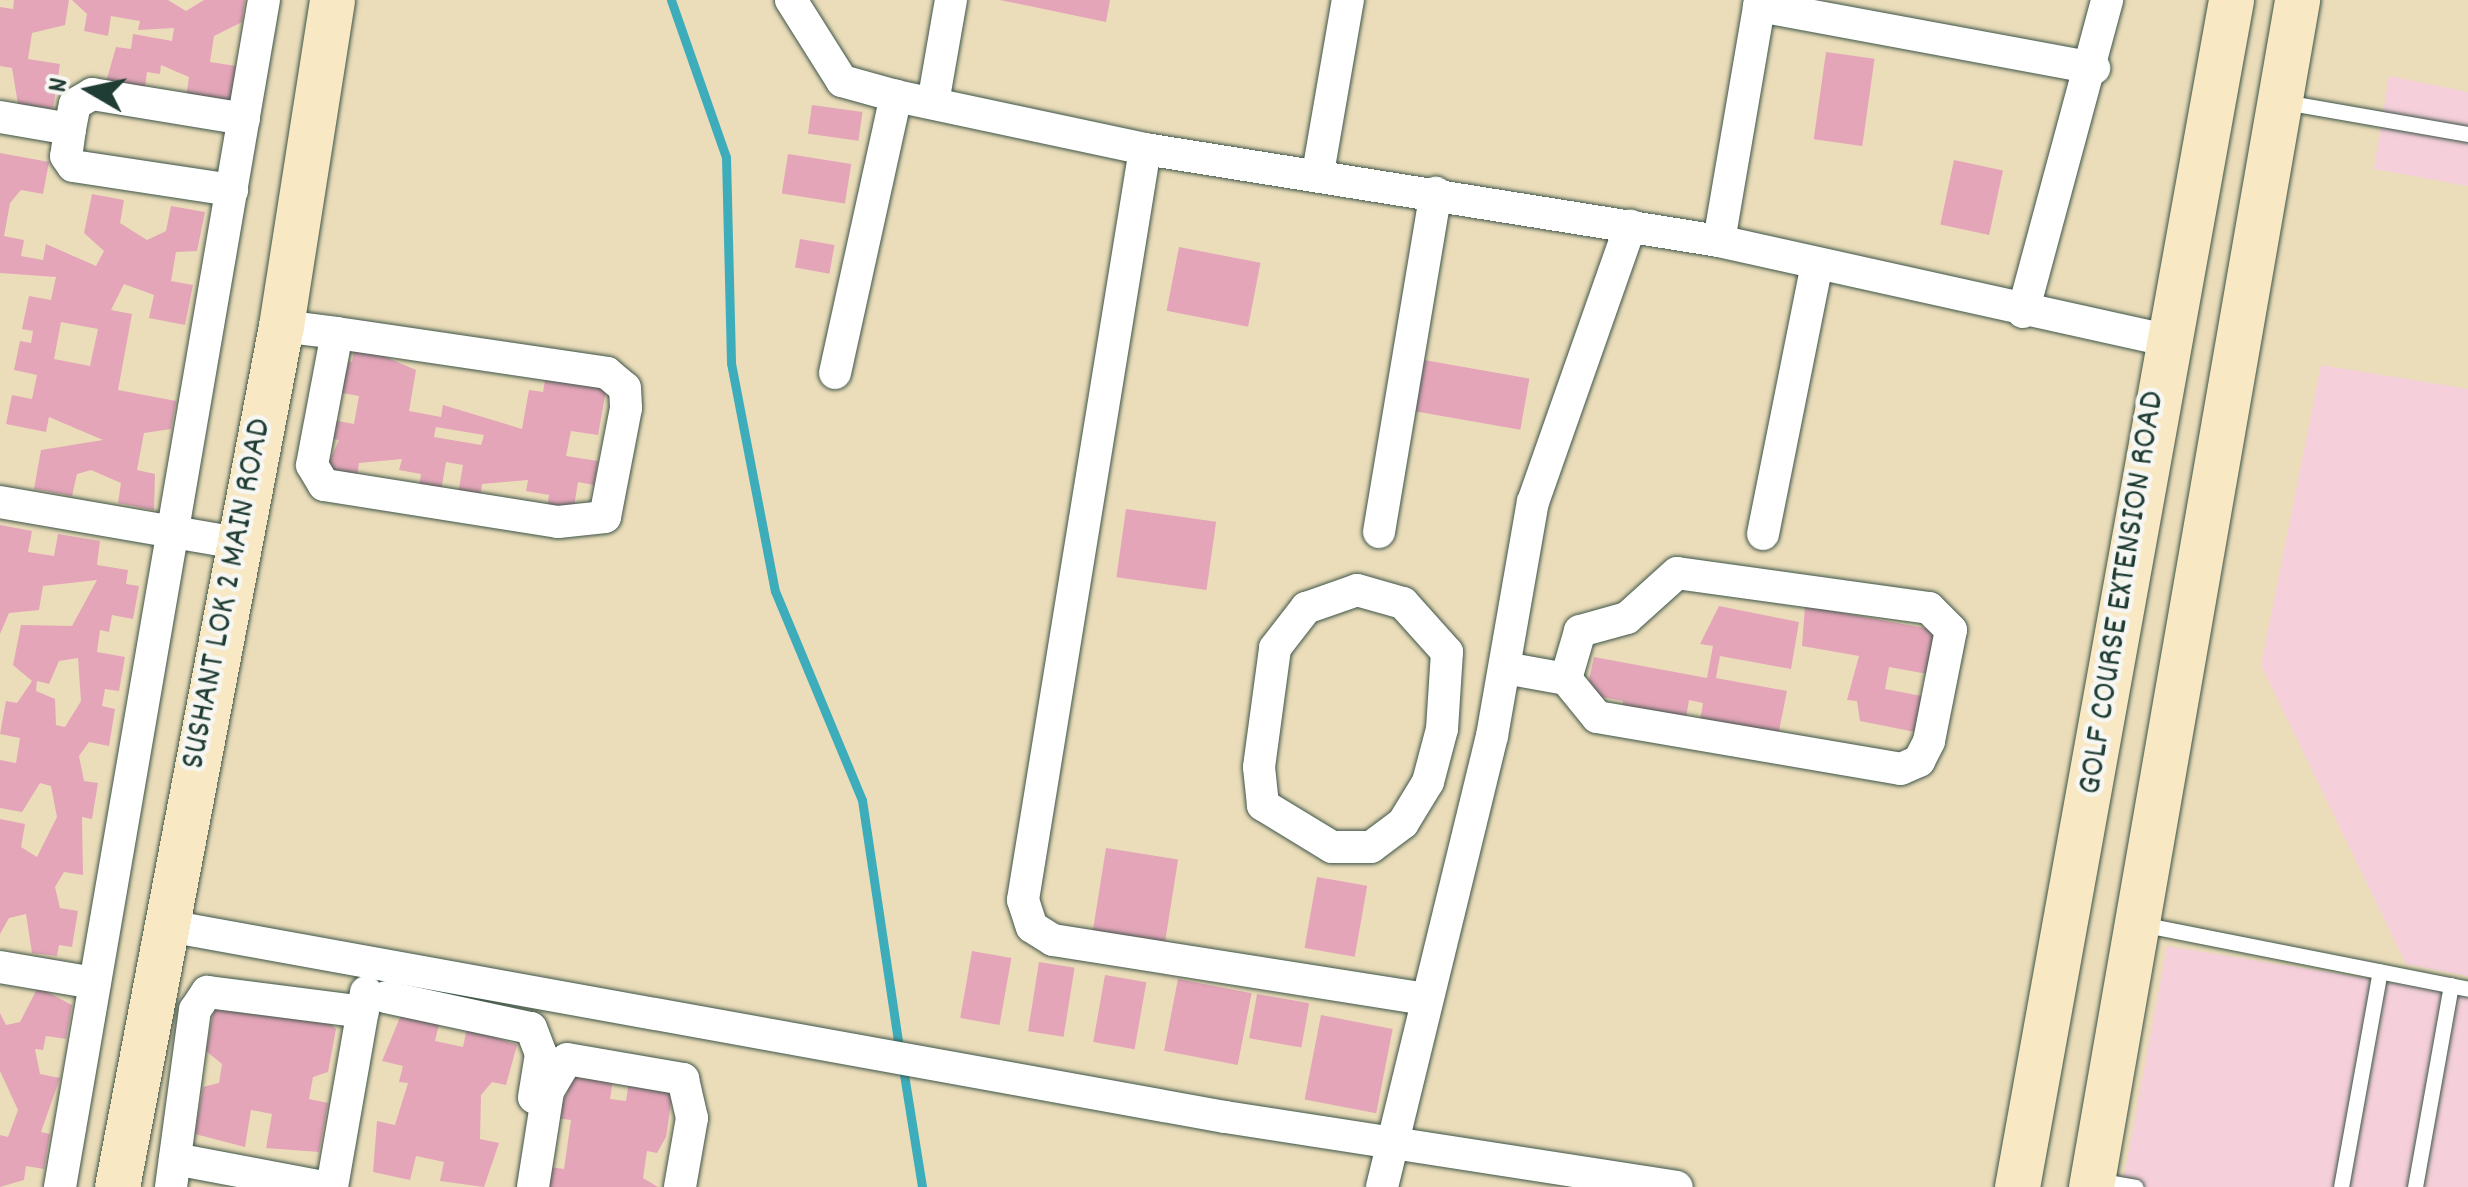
<!DOCTYPE html>
<style>
body{margin:0}
#map{position:relative;width:2468px;height:1187px;overflow:hidden;background:#ebddba;font-family:Dekko,sans-serif}
div>[style]{position:absolute}
[style*='--x']{left:calc(var(--x)*1px);top:calc(var(--y)*1px);width:calc(var(--w)*1px);rotate:calc(var(--a)*1deg)}
.built>*{inset:0;background:#f5cfda}
.stream>*{height:9px;margin:-4.5px;padding:0 4.5px;transform-origin:4.5px;border-radius:4.5px;background:#3eadbb}
.building>*{inset:0;background:#e4a5b9;transform-origin:0 0}
.roads{filter:drop-shadow(0 0 2px #3e5548) drop-shadow(0 0 2px #3e5548)}
.lane>*{height:15px;margin:-7.5px;padding:0 7.5px;transform-origin:7.5px;border-radius:7.5px;background:#fff}
.street>*{height:32px;margin:-16px;padding:0 16px;transform-origin:16px;border-radius:16px;background:#fff}
.secondary>*{height:45px;margin:-22.5px;padding:0 22.5px;transform-origin:22.5px;border-radius:22.5px;background:#f8e8c3}
span{translate:-50% -50%;white-space:nowrap;text-align:center;line-height:1.15;-webkit-text-stroke:9px #f6f6f2;paint-order:stroke}
.street-label{font-size:35px;color:#1f3d34}
.north{position:absolute;left:40px;top:40px;width:100px;height:100px;-webkit-text-stroke:8px #f6f6f2;paint-order:stroke;rotate:279deg;font-size:28px;font-weight:700;line-height:40px;text-align:center;color:#1f3d34}
.north::after{content:'';display:block;margin:auto;width:35px;height:45px;background:#1f3d34;clip-path:polygon(50% 0,100% 100%,50% 72%,0 100%)}
</style>
<div id="map">
<div class="built">
<div style="clip-path:polygon(2389px 76px,2468px 92px,2468px 186px,2374px 169px)"></div>
<div style="clip-path:polygon(2321px 365px,2468px 389px,2468px 976px,2406px 964px,2261px 665px)"></div>
<div style="clip-path:polygon(2167px 946px,2468px 995px,2468px 1187px,2122px 1187px)"></div>
</div>
<div class="stream">
<div style="--x:671;--y:0;--w:166;--a:70.7"></div>
<div style="--x:726;--y:157;--w:206;--a:88.6"></div>
<div style="--x:731;--y:363;--w:232;--a:79.1"></div>
<div style="--x:775;--y:591;--w:226;--a:67.4"></div>
<div style="--x:862;--y:800;--w:256;--a:81.5"></div>
<div style="--x:903;--y:1068;--w:121;--a:80.9"></div>
</div>
<div class="building">
<div style="clip-path:polygon(14px 0,69px 0,65px 25px,32px 33px,28px 59px,60px 64px,53px 109px,18px 104px,12px 68px,0 66px,0 7px,13px 9px)"></div>
<div style="clip-path:polygon(72px 0,168px 0,186px 11px,204px 0,245px 0,242px 22px,214px 36px,210px 62px,236px 66px,230px 105px,186px 98px,189px 77px,161px 65px,160px 74px,147px 72px,144px 95px,104px 89px,116px 47px,131px 49px,133px 34px,172px 41px,174px 28px,138px 30px,140px 21px,111px 16px,108px 36px,84px 31px,87px 14px)"></div>
<div style="clip-path:polygon(1000px 0,1110px 0,1106px 22px)"></div>
<div style="left:1826px;top:52px;width:49px;height:88px;rotate:8deg"></div>
<div style="left:812px;top:105px;width:51px;height:29px;rotate:8deg"></div>
<div style="clip-path:polygon(evenodd,0 153px,49px 162px,43px 194px,21px 190px,10px 203px,4px 236px,24px 240px,21px 256px,43px 260px,46px 244px,96px 266px,104px 251px,84px 233px,92px 194px,124px 200px,120px 223px,147px 240px,166px 231px,171px 206px,205px 212px,197px 251px,176px 252px,171px 281px,193px 285px,185px 325px,149px 318px,154px 295px,124px 284px,111px 310px,132px 314px,118px 390px,176px 401px,171px 429px,144px 433px,137px 470px,155px 474px,154px 510px,118px 503px,121px 483px,91px 470px,77px 474px,72px 496px,34px 489px,41px 450px,103px 440px,49px 417px,46px 432px,6px 424px,12px 395px,32px 399px,37px 375px,14px 370px,20px 341px,31px 343px,33px 331px,22px 329px,29px 296px,51px 300px,56px 277px,0 273px,0 153px,61px 322px,98px 329px,90px 366px,54px 359px,61px 322px)"></div>
<div style="left:788px;top:154px;width:64px;height:40px;rotate:9deg"></div>
<div style="left:1954px;top:160px;width:50px;height:66px;rotate:12deg"></div>
<div style="left:800px;top:239px;width:35px;height:29px;rotate:10deg"></div>
<div style="left:1179px;top:247px;width:83px;height:65px;rotate:11deg"></div>
<div style="clip-path:polygon(evenodd,355px 344px,416px 370px,409px 411px,441px 417px,443px 405px,522px 429px,529px 390px,543px 392px,546px 375px,607px 385px,598px 435px,571px 431px,566px 456px,598px 461px,594px 485px,578px 482px,573px 513px,547px 509px,549px 495px,526px 491px,528px 480px,482px 484px,480px 498px,458px 494px,463px 465px,446px 462px,441px 491px,419px 487px,421px 474px,399px 470px,402px 459px,359px 463px,357px 477px,325px 471px,339px 440px,324px 437px,327px 419px,354px 424px,359px 396px,336px 392px,341px 360px,352px 362px,355px 344px,436px 427px,484px 435px,481px 445px,434px 437px,436px 427px)"></div>
<div style="left:1424px;top:360px;width:107px;height:52px;rotate:10deg"></div>
<div style="left:1126px;top:509px;width:91px;height:69px;rotate:8deg"></div>
<div style="clip-path:polygon(evenodd,0 525px,32px 531px,28px 552px,54px 556px,58px 534px,100px 541px,97px 565px,128px 570px,126px 584px,139px 586px,133px 619px,112px 615px,109px 632px,100px 630px,97px 652px,125px 657px,119px 691px,105px 689px,102px 706px,115px 709px,109px 746px,89px 742px,79px 756px,84px 781px,98px 783px,92px 819px,82px 817px,83px 875px,64px 872px,55px 887px,60px 908px,78px 911px,72px 947px,59px 945px,57px 956px,32px 953px,26px 914px,9px 918px,0 934px,0 819px,25px 824px,21px 847px,37px 857px,57px 817px,51px 786px,40px 783px,22px 812px,0 808px,0 760px,16px 763px,20px 738px,0 734px,6px 701px,17px 703px,32px 681px,13px 665px,21px 625px,72px 626px,97px 580px,43px 586px,39px 610px,9px 613px,0 634px,0 525px,78px 658px,81px 701px,65px 727px,56px 725px,55px 699px,36px 691px,37px 681px,49px 684px,59px 661px,78px 658px)"></div>
<div style="clip-path:polygon(1719px 606px,1799px 622px,1791px 669px,1720px 656px,1716px 678px,1787px 691px,1778px 736px,1700px 721px,1703px 703px,1689px 700px,1686px 718px,1622px 710px,1623px 701px,1586px 694px,1594px 657px,1707px 678px,1713px 646px,1700px 644px)"></div>
<div style="clip-path:polygon(1805px 606px,1941px 631px,1933px 675px,1889px 667px,1885px 689px,1927px 697px,1920px 733px,1860px 721px,1857px 701px,1847px 700px,1859px 656px,1802px 646px)"></div>
<div style="left:1106px;top:848px;width:73px;height:92px;rotate:9deg"></div>
<div style="left:1317px;top:877px;width:51px;height:72px;rotate:10deg"></div>
<div style="left:972px;top:951px;width:40px;height:68px;rotate:10deg"></div>
<div style="left:1039px;top:962px;width:36px;height:70px;rotate:9deg"></div>
<div style="left:1105px;top:975px;width:42px;height:68px;rotate:10deg"></div>
<div style="left:1178px;top:979px;width:75px;height:73px;rotate:11deg"></div>
<div style="clip-path:polygon(38px 987px,72px 1005px,66px 1039px,46px 1036px,43px 1050px,35px 1049px,40px 1074px,60px 1078px,41px 1132px,50px 1134px,44px 1169px,26px 1166px,24px 1180px,0 1187px,0 1135px,8px 1137px,18px 1110px,0 1071px,0 1013px,6px 1025px,20px 1022px)"></div>
<div style="left:1257px;top:994px;width:53px;height:45px;rotate:10deg"></div>
<div style="clip-path:polygon(215px 1003px,326px 1019px,336px 1029px,328px 1072px,313px 1077px,309px 1099px,328px 1103px,319px 1152px,266px 1148px,272px 1114px,251px 1110px,245px 1147px,195px 1134px,203px 1087px,219px 1083px,222px 1064px,206px 1051px)"></div>
<div style="clip-path:polygon(401px 1015px,439px 1024px,435px 1041px,463px 1047px,467px 1028px,517px 1045px,506px 1085px,492px 1082px,481px 1095px,480px 1139px,499px 1143px,484px 1187px,440px 1181px,444px 1162px,416px 1156px,410px 1180px,373px 1172px,377px 1121px,395px 1125px,408px 1083px,399px 1082px,403px 1066px,382px 1061px)"></div>
<div style="left:1321px;top:1015px;width:73px;height:86px;rotate:11deg"></div>
<div style="clip-path:polygon(564px 1065px,614px 1073px,610px 1099px,626px 1101px,630px 1075px,674px 1082px,666px 1137px,657px 1153px,647px 1151px,643px 1178px,658px 1187px,546px 1187px,549px 1167px,564px 1169px,571px 1120px,556px 1118px,569px 1088px,560px 1087px)"></div>
</div>
<div class="roads">
<div class="lane">
<div style="--x:2284;--y:102;--w:187;--a:9.9"></div>
<div style="--x:2141;--y:924;--w:333;--a:11.2"></div>
<div style="--x:2096;--y:1180;--w:40;--a:10"></div>
<div style="--x:2341;--y:1187;--w:219;--a:-79.8"></div>
<div style="--x:2415;--y:1187;--w:205;--a:-79.9"></div>
</div>
<div class="street">
<div style="--x:791;--y:0;--w:96;--a:57.8"></div>
<div style="--x:842;--y:81;--w:56;--a:15.5"></div>
<div style="--x:896;--y:96;--w:255;--a:12"></div>
<div style="--x:1145;--y:149;--w:581;--a:9.11"></div>
<div style="--x:1719;--y:241;--w:456;--a:12.5"></div>
<div style="--x:1759;--y:6;--w:341;--a:10.5"></div>
<div style="--x:933;--y:103;--w:105;--a:-80.1"></div>
<div style="--x:0;--y:117;--w:71;--a:9.7"></div>
<div style="--x:70;--y:129;--w:25;--a:-79"></div>
<div style="--x:75;--y:104;--w:20;--a:-30"></div>
<div style="--x:92;--y:94;--w:154;--a:9.3"></div>
<div style="--x:70;--y:129;--w:27;--a:98"></div>
<div style="--x:66;--y:156;--w:12;--a:55"></div>
<div style="--x:73;--y:166;--w:161;--a:8.6"></div>
<div style="--x:1145;--y:149;--w:761;--a:99.23"></div>
<div style="--x:1023;--y:900;--w:28;--a:72"></div>
<div style="--x:1032;--y:927;--w:25;--a:32"></div>
<div style="--x:1053;--y:940;--w:378;--a:9"></div>
<div style="--x:1318;--y:173;--w:176;--a:-80.2"></div>
<div style="--x:1719;--y:241;--w:244;--a:-80.3"></div>
<div style="--x:2023;--y:312;--w:323;--a:-74.9"></div>
<div style="--x:281;--y:326;--w:56;--a:7.1"></div>
<div style="--x:337;--y:333;--w:273;--a:8.4"></div>
<div style="--x:607;--y:373;--w:23;--a:40"></div>
<div style="--x:625;--y:388;--w:20;--a:87"></div>
<div style="--x:626;--y:408;--w:111;--a:100.9"></div>
<div style="--x:605;--y:517;--w:47;--a:173.9"></div>
<div style="--x:558;--y:522;--w:237;--a:-171"></div>
<div style="--x:324;--y:485;--w:23;--a:-121"></div>
<div style="--x:312;--y:465;--w:134;--a:-79.3"></div>
<div style="--x:835;--y:373;--w:284;--a:-77.6"></div>
<div style="--x:0;--y:502;--w:241;--a:9.8"></div>
<div style="--x:1379;--y:532;--w:344;--a:-80.5"></div>
<div style="--x:1763;--y:534;--w:271;--a:-78.7"></div>
<div style="--x:1357;--y:590;--w:48;--a:15.8"></div>
<div style="--x:1403;--y:603;--w:66;--a:48.1"></div>
<div style="--x:1447;--y:652;--w:77;--a:93.7"></div>
<div style="--x:1442;--y:729;--w:55;--a:104.8"></div>
<div style="--x:1428;--y:782;--w:48;--a:121.4"></div>
<div style="--x:1403;--y:823;--w:40;--a:143"></div>
<div style="--x:1371;--y:847;--w:39;--a:180"></div>
<div style="--x:1332;--y:847;--w:81;--a:-148.7"></div>
<div style="--x:1263;--y:805;--w:38;--a:-96"></div>
<div style="--x:1259;--y:767;--w:120;--a:-82.3"></div>
<div style="--x:1275;--y:648;--w:51;--a:-52.2"></div>
<div style="--x:1306;--y:608;--w:54;--a:-19.4"></div>
<div style="--x:1505;--y:668;--w:62;--a:10.2"></div>
<div style="--x:1566;--y:679;--w:49;--a:50.8"></div>
<div style="--x:1597;--y:717;--w:308;--a:9.7"></div>
<div style="--x:1901;--y:769;--w:20;--a:-24"></div>
<div style="--x:1919;--y:761;--w:22;--a:-63"></div>
<div style="--x:1929;--y:741;--w:113;--a:-78.8"></div>
<div style="--x:1951;--y:630;--w:31;--a:-135"></div>
<div style="--x:1929;--y:608;--w:254;--a:-172.1"></div>
<div style="--x:1677;--y:573;--w:67;--a:138"></div>
<div style="--x:1627;--y:618;--w:49;--a:164.5"></div>
<div style="--x:1580;--y:631;--w:50;--a:106.3"></div>
<div style="--x:163;--y:925;--w:1079;--a:10.25"></div>
<div style="--x:1225;--y:1117;--w:457;--a:8.8"></div>
<div style="--x:0;--y:967;--w:96;--a:9.6"></div>
<div style="--x:386;--y:997;--w:148;--a:12.1"></div>
<div style="--x:531;--y:1028;--w:28;--a:69"></div>
<div style="--x:541;--y:1054;--w:44;--a:99.2"></div>
<div style="--x:175;--y:1159;--w:151;--a:10.7"></div>
<div style="--x:60;--y:1187;--w:1204;--a:-80.25"></div>
<div style="--x:171;--y:1187;--w:179;--a:-82.3"></div>
<div style="--x:195;--y:1010;--w:22;--a:-56"></div>
<div style="--x:207;--y:992;--w:157;--a:7.3"></div>
<div style="--x:332;--y:1187;--w:198;--a:-80.1"></div>
<div style="--x:533;--y:1187;--w:97;--a:-81.1"></div>
<div style="--x:548;--y:1091;--w:37;--a:-59"></div>
<div style="--x:567;--y:1059;--w:118;--a:9.8"></div>
<div style="--x:683;--y:1079;--w:40;--a:77"></div>
<div style="--x:692;--y:1118;--w:70;--a:99.9"></div>
<div style="--x:1382;--y:1187;--w:464;--a:-76.3"></div>
<div style="--x:1492;--y:736;--w:238;--a:-80.1"></div>
<div style="--x:1533;--y:502;--w:293;--a:-70.6"></div>
</div>
<div class="secondary">
<div style="--x:117;--y:1187;--w:876;--a:-79.22"></div>
<div style="--x:281;--y:326;--w:330;--a:-81.1"></div>
<div style="--x:2017;--y:1187;--w:1206;--a:-79.78"></div>
<div style="--x:2091;--y:1187;--w:1205;--a:-80.15"></div>
</div>
</div>
<div class="street-label">
<span style="left:2123px;top:593px;rotate:-81deg">GOLF COURSE EXTENSION ROAD</span>
<span style="left:228px;top:594px;rotate:-79deg">SUSHANT LOK 2 MAIN ROAD</span>
</div>
<div class="north">N</div>
</div>
